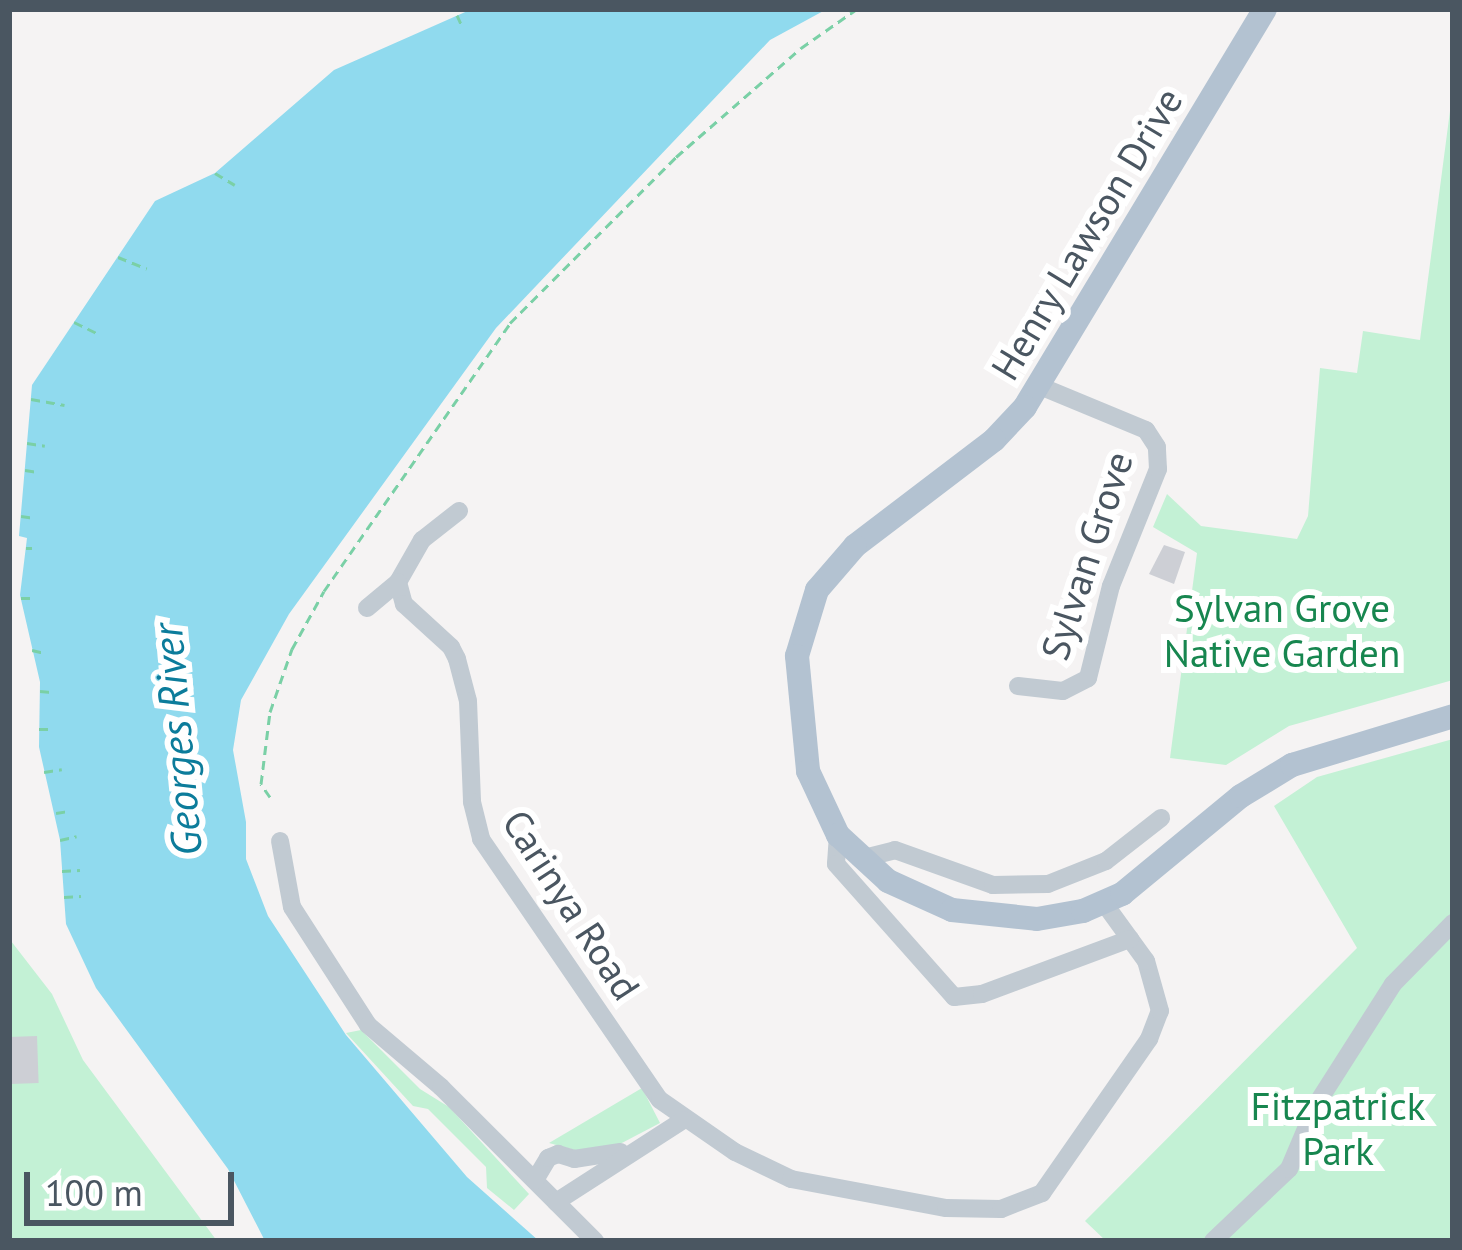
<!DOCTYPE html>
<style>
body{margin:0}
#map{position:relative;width:1462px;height:1250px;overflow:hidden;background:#f5f3f3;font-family:"PT Sans",sans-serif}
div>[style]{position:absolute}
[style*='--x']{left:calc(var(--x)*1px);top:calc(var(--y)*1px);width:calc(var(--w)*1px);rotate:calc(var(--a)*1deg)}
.green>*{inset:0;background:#c3f1d5}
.water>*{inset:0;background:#90daee}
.building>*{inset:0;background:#cdcfd5;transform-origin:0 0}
.path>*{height:3px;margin-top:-1.5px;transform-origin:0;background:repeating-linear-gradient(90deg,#7ad0a6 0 9px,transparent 0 15px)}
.minor>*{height:18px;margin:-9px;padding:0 9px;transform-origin:9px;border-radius:9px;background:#c1cad2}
.major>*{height:24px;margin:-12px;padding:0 12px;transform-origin:12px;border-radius:12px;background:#b3c2d1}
span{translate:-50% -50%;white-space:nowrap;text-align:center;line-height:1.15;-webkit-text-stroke:12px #fff;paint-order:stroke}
.street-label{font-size:39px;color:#4a5661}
.park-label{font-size:39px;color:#17864f}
.water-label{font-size:42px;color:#0c7c9b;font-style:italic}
.frame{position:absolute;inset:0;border:12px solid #4a5661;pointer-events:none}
.scale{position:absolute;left:24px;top:1172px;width:210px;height:54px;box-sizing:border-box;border:6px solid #4a5661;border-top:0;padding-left:15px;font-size:36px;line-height:42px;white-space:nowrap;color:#4a5661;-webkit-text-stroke:9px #fff;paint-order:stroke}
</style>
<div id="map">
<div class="green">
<div style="clip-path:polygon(1453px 88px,1453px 680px,1289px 726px,1226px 765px,1170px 758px,1197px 553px,1153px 527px,1167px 494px,1201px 526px,1297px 539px,1308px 516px,1320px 368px,1357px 373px,1363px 331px,1420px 340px)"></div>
<div style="clip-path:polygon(1453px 739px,1453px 1241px,1106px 1241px,1085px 1221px,1357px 948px,1274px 806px,1317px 777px)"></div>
<div style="clip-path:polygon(11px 941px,52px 994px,83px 1060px,217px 1241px,9px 1241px)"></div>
<div style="clip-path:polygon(361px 1030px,420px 1089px,449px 1107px,529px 1194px,514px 1210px,487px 1188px,486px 1167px,428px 1109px,413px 1106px,346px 1033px)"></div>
<div style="clip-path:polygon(642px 1088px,660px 1123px,597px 1156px,549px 1143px)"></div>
</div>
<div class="water">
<div style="clip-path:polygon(472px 9px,827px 9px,770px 40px,496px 328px,289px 614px,241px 700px,233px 750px,246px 822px,246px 859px,268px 916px,346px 1035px,467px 1177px,539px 1241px,265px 1241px,228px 1169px,96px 988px,66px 924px,60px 840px,39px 747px,40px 682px,20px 595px,27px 538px,19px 536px,32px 385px,155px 201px,215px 173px,334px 70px)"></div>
</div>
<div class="building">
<div style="clip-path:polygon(1164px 545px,1185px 552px,1174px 584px,1149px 574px)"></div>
<div style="left:37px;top:1036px;width:47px;height:28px;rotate:88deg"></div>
</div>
<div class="path">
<div style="--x:457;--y:15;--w:12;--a:66"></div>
<div style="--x:215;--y:173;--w:23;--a:31"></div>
<div style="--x:118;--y:257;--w:31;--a:22"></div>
<div style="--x:74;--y:322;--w:28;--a:26"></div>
<div style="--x:31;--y:399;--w:34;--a:10"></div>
<div style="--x:27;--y:443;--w:18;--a:9"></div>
<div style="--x:25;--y:470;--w:13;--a:9"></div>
<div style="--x:21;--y:516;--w:14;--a:8"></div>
<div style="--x:26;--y:548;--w:6;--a:0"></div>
<div style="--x:21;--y:598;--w:12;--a:0"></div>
<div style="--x:32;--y:650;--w:13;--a:13"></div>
<div style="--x:40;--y:691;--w:11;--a:5"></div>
<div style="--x:39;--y:729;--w:13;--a:0"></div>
<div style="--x:44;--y:772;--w:18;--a:-9"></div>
<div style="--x:270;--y:797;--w:16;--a:-125"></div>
<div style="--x:261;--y:784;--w:73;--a:-82.9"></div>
<div style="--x:270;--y:712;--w:67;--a:-70.8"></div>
<div style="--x:292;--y:649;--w:66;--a:-61.1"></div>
<div style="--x:324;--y:591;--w:326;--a:-55.2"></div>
<div style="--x:510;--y:323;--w:235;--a:-45"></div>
<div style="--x:676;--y:157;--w:166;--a:-41.1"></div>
<div style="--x:801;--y:48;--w:68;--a:-34.9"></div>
<div style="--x:56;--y:813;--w:12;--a:-9"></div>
<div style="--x:60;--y:840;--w:17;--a:-13"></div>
<div style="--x:62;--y:871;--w:18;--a:-3"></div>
<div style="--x:64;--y:897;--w:17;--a:-3"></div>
</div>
<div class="minor">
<div style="--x:459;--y:511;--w:47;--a:141.9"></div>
<div style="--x:422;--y:540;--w:48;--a:119.7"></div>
<div style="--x:398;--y:582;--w:23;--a:75"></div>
<div style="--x:404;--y:604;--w:64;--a:42.5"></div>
<div style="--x:451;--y:647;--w:13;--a:63"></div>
<div style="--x:457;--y:659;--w:43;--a:75.3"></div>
<div style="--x:468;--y:701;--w:101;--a:87.7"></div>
<div style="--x:472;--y:802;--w:38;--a:76"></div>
<div style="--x:481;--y:839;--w:316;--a:55.6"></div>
<div style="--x:660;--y:1100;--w:91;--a:34.7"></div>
<div style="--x:735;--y:1152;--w:62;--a:25.7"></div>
<div style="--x:791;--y:1179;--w:158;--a:10.6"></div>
<div style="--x:946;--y:1208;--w:55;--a:1"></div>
<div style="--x:1001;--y:1209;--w:44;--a:-21.3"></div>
<div style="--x:1042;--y:1193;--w:188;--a:-55.2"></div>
<div style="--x:1149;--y:1039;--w:30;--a:-69"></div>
<div style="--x:1160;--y:1011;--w:52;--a:-105.6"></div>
<div style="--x:1146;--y:961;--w:72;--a:-125.9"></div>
<div style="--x:367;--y:608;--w:40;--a:-40"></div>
<div style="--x:1018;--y:686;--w:45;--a:6.3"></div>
<div style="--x:1063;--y:691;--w:28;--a:-27"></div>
<div style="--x:1088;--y:678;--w:95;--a:-76"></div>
<div style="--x:1111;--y:586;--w:126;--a:-68.1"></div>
<div style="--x:1158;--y:469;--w:22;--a:-93"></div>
<div style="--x:1157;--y:447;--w:20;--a:-123"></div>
<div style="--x:1146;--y:430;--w:115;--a:-157.5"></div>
<div style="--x:838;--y:835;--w:29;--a:94"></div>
<div style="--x:836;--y:864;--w:178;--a:48.4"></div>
<div style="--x:954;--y:997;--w:28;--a:-6"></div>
<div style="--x:982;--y:994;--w:158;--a:-20.4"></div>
<div style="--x:280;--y:841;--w:67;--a:79.7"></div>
<div style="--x:292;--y:907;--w:140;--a:57.2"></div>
<div style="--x:368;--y:1025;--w:96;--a:40.3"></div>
<div style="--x:441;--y:1087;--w:218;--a:45"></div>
<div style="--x:860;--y:859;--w:36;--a:-14"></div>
<div style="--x:895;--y:850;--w:104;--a:19.7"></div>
<div style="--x:993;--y:885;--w:55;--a:-1"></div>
<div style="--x:1048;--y:884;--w:62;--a:-21.6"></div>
<div style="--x:1106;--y:861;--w:70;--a:-38"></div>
<div style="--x:535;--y:1180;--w:26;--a:-59"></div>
<div style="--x:548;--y:1158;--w:11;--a:-22"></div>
<div style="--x:558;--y:1154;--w:17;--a:17"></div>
<div style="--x:574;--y:1159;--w:47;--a:-8.7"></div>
<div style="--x:556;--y:1202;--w:151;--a:-32.8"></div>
<div style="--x:1213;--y:1241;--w:105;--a:-43.5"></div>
<div style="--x:1289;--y:1169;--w:69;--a:-67.1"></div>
<div style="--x:1316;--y:1105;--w:143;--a:-57.5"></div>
<div style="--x:1393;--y:984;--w:86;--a:-45.5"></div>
</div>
<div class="major">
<div style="--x:1265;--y:9;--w:465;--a:121.1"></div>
<div style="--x:1025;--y:407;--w:45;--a:133.2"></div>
<div style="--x:994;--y:440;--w:175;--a:142.7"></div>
<div style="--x:855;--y:546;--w:58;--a:130.8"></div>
<div style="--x:817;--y:590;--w:69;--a:106.9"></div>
<div style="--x:797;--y:656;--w:116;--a:84.5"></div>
<div style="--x:808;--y:771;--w:71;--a:64.9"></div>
<div style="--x:838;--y:835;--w:68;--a:42.6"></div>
<div style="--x:888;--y:881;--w:70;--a:24.4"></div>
<div style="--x:952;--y:910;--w:85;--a:6"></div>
<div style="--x:1037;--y:919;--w:47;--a:-9.9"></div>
<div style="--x:1083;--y:911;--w:43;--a:-23.6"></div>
<div style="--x:1122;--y:894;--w:154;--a:-39.5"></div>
<div style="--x:1241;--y:796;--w:60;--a:-31.3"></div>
<div style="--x:1292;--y:765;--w:168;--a:-16.9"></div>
</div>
<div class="street-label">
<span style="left:1087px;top:234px;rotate:-59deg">Henry Lawson Drive</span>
<span style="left:1087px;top:556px;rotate:-72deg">Sylvan Grove</span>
<span style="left:571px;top:905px;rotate:57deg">Carinya Road</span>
</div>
<div class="park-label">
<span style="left:1282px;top:631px">Sylvan Grove<br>Native Garden</span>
<span style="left:1338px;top:1129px">Fitzpatrick<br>Park</span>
</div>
<div class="water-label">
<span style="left:177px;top:740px;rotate:-95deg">Georges River</span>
</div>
<div class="frame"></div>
<div class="scale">100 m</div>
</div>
